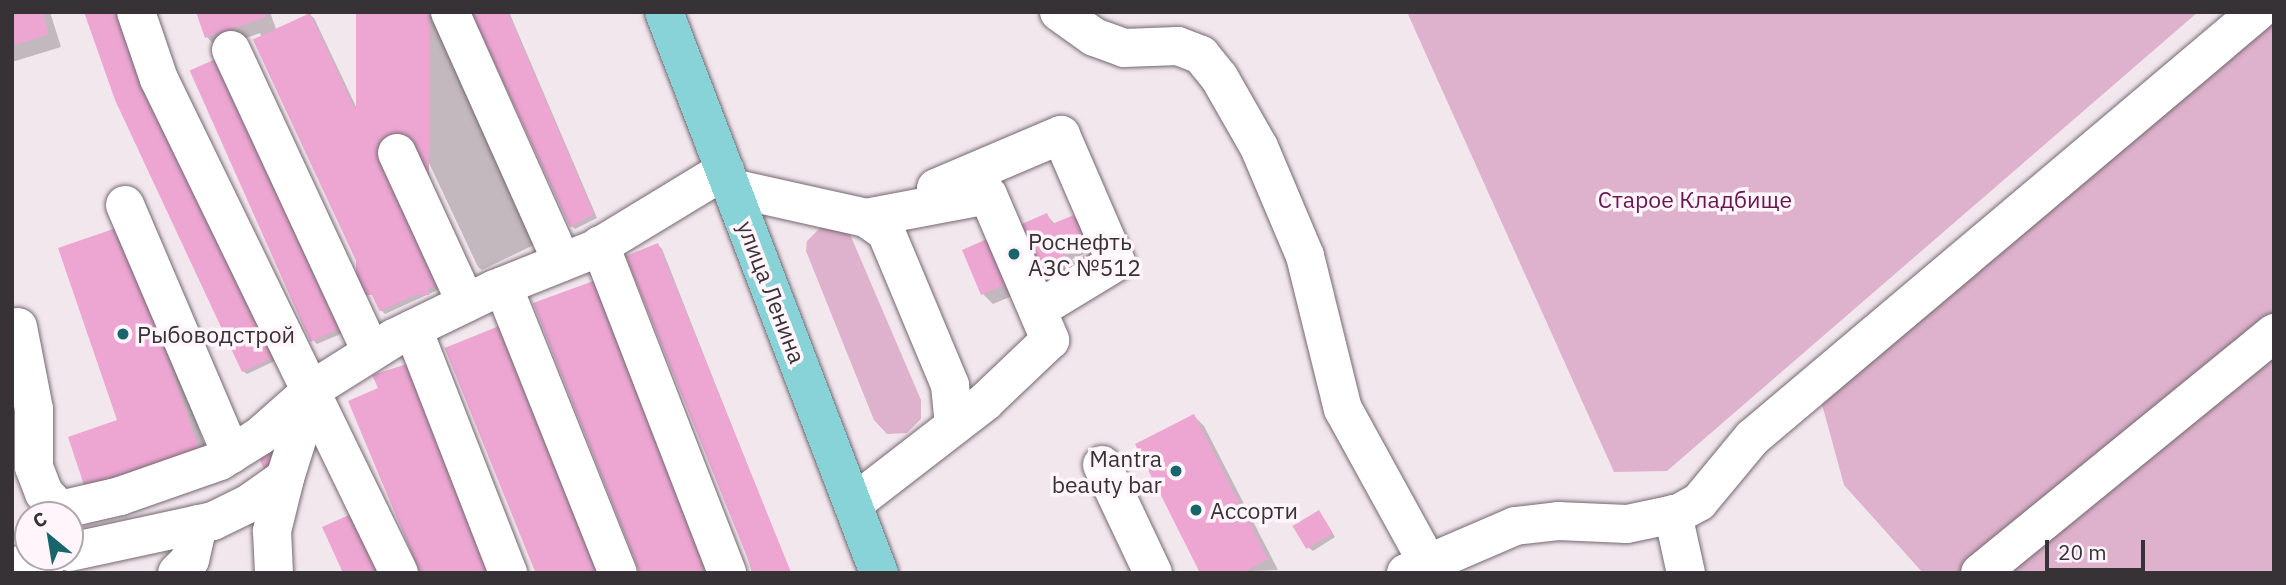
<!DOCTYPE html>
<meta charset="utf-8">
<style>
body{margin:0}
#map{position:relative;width:2286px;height:585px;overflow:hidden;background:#f3e7ee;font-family:"IBM Plex Sans",sans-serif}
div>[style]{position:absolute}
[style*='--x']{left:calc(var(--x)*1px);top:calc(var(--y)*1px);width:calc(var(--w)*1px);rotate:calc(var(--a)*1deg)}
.green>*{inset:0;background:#deb1cc}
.shadow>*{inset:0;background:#0003}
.building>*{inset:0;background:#eda6d2;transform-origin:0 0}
.roads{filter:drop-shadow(0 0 2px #73696f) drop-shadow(0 0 2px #73696f)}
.minor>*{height:38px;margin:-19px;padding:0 19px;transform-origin:19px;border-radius:19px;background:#fff}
.major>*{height:38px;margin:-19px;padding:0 19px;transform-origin:19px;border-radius:19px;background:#88d3d8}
.dots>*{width:19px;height:19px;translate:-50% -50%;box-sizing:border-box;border:4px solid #fff5fb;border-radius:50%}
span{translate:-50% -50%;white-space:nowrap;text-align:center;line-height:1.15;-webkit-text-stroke:7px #fff5fb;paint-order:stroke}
.park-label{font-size:23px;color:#681751}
.poi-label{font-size:23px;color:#373235}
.left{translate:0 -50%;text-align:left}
.right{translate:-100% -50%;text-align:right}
.street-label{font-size:23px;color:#373235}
.frame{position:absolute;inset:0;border:14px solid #373235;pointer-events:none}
.north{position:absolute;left:14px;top:501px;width:70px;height:70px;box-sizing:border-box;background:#fff5fb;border:2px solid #afa7ac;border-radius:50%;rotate:330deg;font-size:19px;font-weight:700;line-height:28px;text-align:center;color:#373235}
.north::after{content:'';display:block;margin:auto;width:24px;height:32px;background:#18666b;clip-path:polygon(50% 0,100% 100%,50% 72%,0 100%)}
.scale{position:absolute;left:2045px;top:540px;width:100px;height:32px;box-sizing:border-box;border:4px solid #373235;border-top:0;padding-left:9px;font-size:21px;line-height:24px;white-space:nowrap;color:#373235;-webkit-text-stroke:5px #fff5fb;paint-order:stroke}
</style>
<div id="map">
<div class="green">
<div style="clip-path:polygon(1407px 12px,2198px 12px,1667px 471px,1614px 472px)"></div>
<div style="clip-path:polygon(2274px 12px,2274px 573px,1923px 573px,1844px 485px,1820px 397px)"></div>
<div style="clip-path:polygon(821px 227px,849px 232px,921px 400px,921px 419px,907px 433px,887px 434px,874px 420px,806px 251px,807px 241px)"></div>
</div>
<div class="shadow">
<div style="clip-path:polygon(12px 12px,50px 12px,61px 47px,12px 62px)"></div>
<div style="clip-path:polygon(198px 12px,270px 12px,276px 29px,310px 15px,314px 18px,442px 288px,385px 314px,381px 310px,260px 33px,217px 48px,207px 37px)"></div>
<div style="clip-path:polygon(358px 12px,429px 12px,538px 243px,482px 270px,478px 267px)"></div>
<div style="clip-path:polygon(473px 12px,509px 12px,597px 218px,575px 229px,571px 226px)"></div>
<div style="clip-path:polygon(192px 72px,343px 333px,317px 344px,314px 341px)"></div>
<div style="clip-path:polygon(153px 90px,281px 358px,247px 374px,243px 371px)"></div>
<div style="clip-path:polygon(1047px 215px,1055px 224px,1074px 217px,1084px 227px,1094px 250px,1072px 259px,1076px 269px,993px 304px,983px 294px)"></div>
<div style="clip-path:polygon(134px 241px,211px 464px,120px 421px)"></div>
<div style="clip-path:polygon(658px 245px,662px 249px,790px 573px,752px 573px)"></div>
<div style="clip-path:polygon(1194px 416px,1204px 426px,1278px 570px,1202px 573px)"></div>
<div style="clip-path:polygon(1322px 516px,1335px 537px,1313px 551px,1309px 548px)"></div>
</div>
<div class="building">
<div style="clip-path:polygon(12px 12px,42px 12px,49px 34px,12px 46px)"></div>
<div style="clip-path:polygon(84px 12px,124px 12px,279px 355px,242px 372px,115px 100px)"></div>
<div style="clip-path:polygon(196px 12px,264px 12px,266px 17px,205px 38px)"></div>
<div style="left:356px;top:12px;width:73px;height:283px"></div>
<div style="clip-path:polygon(471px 12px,508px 12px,594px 214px,570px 227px)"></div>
<div style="left:310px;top:13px;width:300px;height:63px;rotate:65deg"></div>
<div style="left:218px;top:58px;width:297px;height:31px;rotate:66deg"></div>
<div style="clip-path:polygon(1047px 213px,1052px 224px,1074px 215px,1084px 239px,1062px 249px,1067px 258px,981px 295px,962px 250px)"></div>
<div style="clip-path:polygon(122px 226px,200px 451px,86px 491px,68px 437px,117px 420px,58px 248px)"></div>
<div style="left:658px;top:243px;width:355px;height:35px;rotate:68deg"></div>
<div style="clip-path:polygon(599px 279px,710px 573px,640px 573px,533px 303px)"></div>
<div style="left:504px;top:324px;width:268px;height:64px;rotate:68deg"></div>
<div style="clip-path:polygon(407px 364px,490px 573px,420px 573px,348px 401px,378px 388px,372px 375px)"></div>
<div style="clip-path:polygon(1194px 414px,1268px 559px,1242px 573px,1200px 573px,1135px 444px)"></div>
<div style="left:274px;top:449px;width:16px;height:17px;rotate:68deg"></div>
<div style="left:1319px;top:510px;width:27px;height:31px;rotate:59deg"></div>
<div style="clip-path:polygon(358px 511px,385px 573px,343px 573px,322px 527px)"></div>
</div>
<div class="roads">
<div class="minor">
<div style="--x:136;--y:12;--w:71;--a:71.1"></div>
<div style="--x:159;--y:79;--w:549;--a:64.09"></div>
<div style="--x:450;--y:12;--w:274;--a:65.9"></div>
<div style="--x:1059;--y:12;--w:43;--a:35.5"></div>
<div style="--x:1094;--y:37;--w:32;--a:20"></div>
<div style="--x:1124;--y:48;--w:54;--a:-2.1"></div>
<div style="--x:1178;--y:46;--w:25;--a:21"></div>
<div style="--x:1201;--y:55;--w:28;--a:51"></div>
<div style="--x:1219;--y:77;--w:81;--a:60.3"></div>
<div style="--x:1259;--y:147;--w:118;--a:67.1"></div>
<div style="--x:1305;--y:256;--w:158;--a:76.1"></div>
<div style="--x:1343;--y:409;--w:175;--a:61.2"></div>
<div style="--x:231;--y:50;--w:333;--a:65.1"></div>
<div style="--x:397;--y:153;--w:165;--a:65.3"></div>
<div style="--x:732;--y:188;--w:137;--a:12.6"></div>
<div style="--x:866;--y:218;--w:124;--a:-10.7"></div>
<div style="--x:988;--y:195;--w:158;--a:66.8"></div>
<div style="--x:1050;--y:340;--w:90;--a:136.4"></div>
<div style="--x:985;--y:402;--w:167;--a:142.3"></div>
<div style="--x:936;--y:188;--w:136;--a:-23"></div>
<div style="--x:1061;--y:135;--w:138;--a:66.6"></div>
<div style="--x:1116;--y:262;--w:92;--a:148.7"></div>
<div style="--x:125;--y:205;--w:271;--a:66.9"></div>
<div style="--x:866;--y:218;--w:24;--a:35"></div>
<div style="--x:886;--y:232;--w:166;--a:67.3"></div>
<div style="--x:950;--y:385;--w:41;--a:84.4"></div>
<div style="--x:600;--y:245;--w:352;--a:68.8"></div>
<div style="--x:503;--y:286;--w:309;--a:68.2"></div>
<div style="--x:18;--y:327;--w:84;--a:79"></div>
<div style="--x:34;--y:409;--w:58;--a:90"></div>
<div style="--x:34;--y:467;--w:28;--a:69"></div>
<div style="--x:44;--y:493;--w:23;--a:47"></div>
<div style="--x:60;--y:510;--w:62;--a:-13.1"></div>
<div style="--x:120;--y:496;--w:106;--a:-19.3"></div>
<div style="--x:220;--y:461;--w:47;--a:-32"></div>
<div style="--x:260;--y:436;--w:71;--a:-41.6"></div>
<div style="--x:313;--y:389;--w:96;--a:-32.2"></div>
<div style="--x:394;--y:338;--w:112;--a:-25.9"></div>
<div style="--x:495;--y:289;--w:108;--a:-21.8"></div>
<div style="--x:595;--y:249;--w:152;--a:-31.3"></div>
<div style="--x:413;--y:329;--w:262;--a:68.7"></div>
<div style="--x:1102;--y:465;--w:119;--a:64.7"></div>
<div style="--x:1673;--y:514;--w:60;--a:77.6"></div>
<div style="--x:70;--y:552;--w:146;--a:-12.2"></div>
<div style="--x:213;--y:521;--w:39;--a:-26"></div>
<div style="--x:248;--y:504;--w:45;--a:-35.1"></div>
<div style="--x:285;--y:478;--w:93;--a:-72.5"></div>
<div style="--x:12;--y:567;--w:39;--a:-15"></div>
<div style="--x:177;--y:573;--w:18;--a:-45"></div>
<div style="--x:190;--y:560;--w:37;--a:-77"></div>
<div style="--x:274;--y:573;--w:42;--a:-92.7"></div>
<div style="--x:272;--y:531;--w:55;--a:-76.2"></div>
<div style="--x:1406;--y:573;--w:119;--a:-23.3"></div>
<div style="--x:1515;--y:526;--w:43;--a:-6.6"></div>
<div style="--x:1558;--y:521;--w:69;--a:2.5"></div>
<div style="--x:1627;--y:524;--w:53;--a:-11.9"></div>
<div style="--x:1679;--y:513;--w:23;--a:-29"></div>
<div style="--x:1699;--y:502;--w:83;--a:-50.4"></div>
<div style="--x:1752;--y:438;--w:661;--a:-40.15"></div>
<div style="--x:1980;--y:573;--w:380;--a:-39.2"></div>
</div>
<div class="major">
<div style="--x:664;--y:12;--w:601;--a:69.03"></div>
</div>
</div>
<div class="dots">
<div style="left:1014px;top:254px;background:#18666b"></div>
<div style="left:123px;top:334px;background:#18666b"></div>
<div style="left:1176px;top:471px;background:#18666b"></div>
<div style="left:1196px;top:510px;background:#18666b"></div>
</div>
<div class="park-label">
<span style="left:1695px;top:199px">Старое Кладбище</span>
</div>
<div class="poi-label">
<span class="left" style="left:1028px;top:254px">Роснефть<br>АЗС №512</span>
<span class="left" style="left:137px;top:334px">Рыбоводстрой</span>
<span class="right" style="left:1162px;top:471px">Mantra<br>beauty bar</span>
<span class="left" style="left:1210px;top:510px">Ассорти</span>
</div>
<div class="street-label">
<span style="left:772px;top:292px;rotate:69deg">улица Ленина</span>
</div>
<div class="frame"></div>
<div class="north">С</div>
<div class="scale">20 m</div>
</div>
